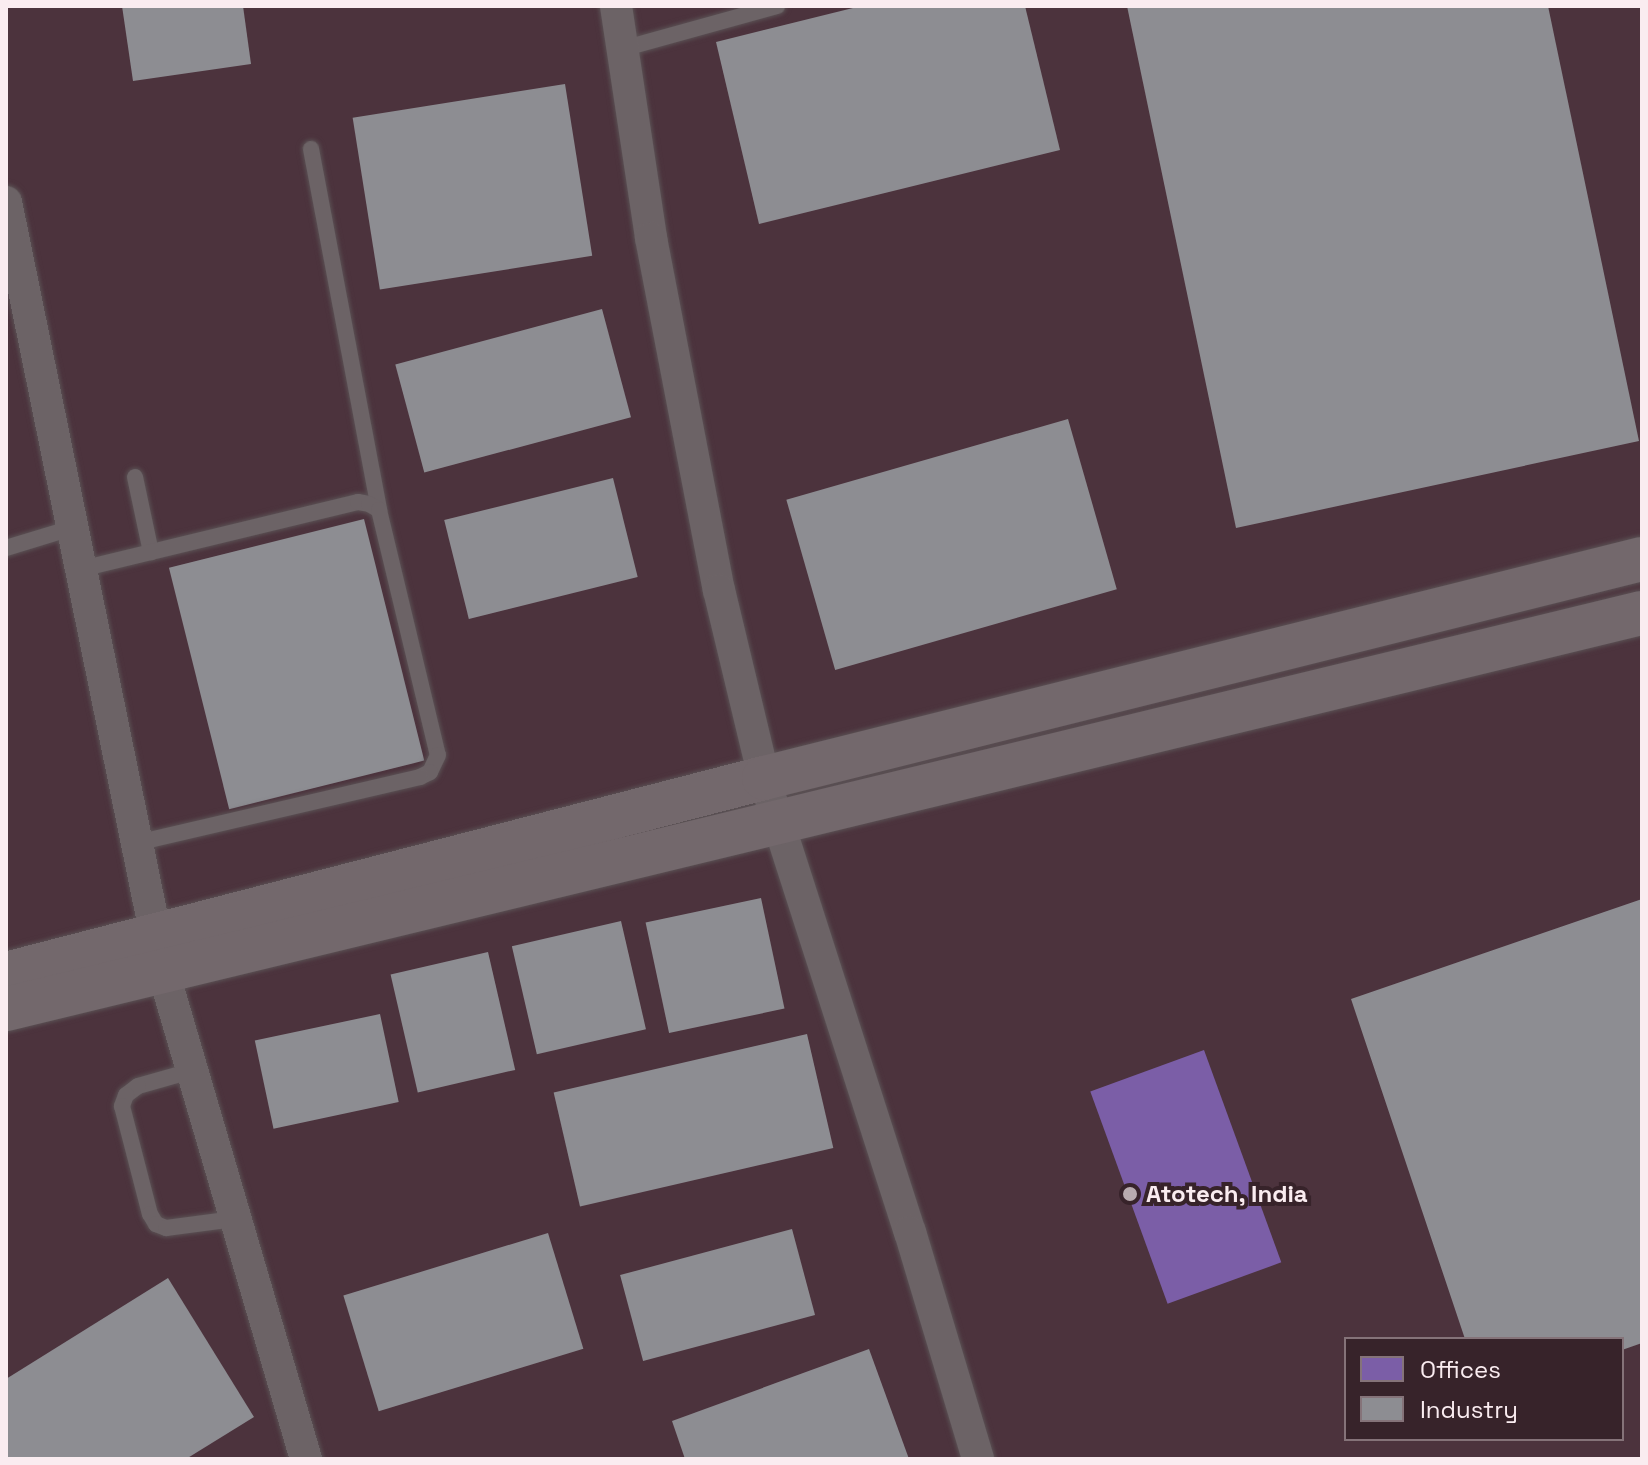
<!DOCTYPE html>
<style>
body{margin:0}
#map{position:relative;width:1648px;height:1465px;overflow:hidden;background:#3c3235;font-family:"Space Grotesk",sans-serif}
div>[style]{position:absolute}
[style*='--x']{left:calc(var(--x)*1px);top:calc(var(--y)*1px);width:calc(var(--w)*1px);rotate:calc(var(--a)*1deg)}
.built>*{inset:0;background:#4c333d}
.offices>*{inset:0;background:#7b5ea7;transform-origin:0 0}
.industry>*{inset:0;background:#8d8d92;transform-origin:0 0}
.roads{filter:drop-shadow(0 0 2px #5a5154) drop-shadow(0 0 2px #5a5154)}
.lane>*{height:16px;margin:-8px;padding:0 8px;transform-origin:8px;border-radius:8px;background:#6c6366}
.street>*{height:32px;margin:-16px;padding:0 16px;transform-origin:16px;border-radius:16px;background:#6c6366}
.secondary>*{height:44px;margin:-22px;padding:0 22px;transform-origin:22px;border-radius:22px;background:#73686c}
.dots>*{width:22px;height:22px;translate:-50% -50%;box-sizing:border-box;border:4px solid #37232a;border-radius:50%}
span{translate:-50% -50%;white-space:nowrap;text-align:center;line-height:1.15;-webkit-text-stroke:8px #37232a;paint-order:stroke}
.poi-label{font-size:24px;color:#faecf0;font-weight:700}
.left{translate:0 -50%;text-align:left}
.frame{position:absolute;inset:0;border:8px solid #faecf0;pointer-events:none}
.legend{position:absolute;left:1344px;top:1337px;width:280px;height:104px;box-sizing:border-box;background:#37232a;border:2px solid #857379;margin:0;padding:10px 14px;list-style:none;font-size:24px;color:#faecf0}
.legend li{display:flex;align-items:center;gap:16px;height:40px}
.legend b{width:40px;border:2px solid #857379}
</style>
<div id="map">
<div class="built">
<div style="clip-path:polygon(evenodd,6px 6px,1642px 6px,1642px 1459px,6px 1459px,6px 6px,1346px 1339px,1622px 1339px,1622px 1439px,1346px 1439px,1346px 1339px)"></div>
</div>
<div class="offices">
<div style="left:1204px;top:1050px;width:226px;height:121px;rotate:70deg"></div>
</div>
<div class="industry">
<div style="clip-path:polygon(122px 6px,243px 6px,251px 64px,133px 81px)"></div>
<div style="clip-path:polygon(861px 6px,1025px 6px,1060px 150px,759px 224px,716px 42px)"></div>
<div style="clip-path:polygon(1127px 6px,1548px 6px,1639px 441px,1236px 528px)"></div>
<div style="left:565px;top:84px;width:174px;height:215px;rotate:81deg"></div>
<div style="left:602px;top:309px;width:112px;height:214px;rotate:75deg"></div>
<div style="left:1068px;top:419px;width:177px;height:293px;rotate:74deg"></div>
<div style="left:613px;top:478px;width:102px;height:174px;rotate:76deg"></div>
<div style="left:364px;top:519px;width:249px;height:201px;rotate:76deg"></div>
<div style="left:761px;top:898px;width:113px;height:118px;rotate:78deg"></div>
<div style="clip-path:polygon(1642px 899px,1642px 1343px,1622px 1350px,1622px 1339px,1465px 1339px,1351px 999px)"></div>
<div style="left:621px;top:921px;width:111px;height:112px;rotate:77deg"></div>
<div style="left:488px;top:952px;width:121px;height:100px;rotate:77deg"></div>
<div style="left:380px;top:1014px;width:90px;height:128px;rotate:78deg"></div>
<div style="left:807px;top:1034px;width:117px;height:260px;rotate:77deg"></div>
<div style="left:792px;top:1229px;width:89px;height:178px;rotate:75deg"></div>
<div style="left:548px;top:1233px;width:121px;height:214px;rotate:73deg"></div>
<div style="clip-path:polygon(168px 1278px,254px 1417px,186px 1459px,6px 1459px,6px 1379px)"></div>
<div style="clip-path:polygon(869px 1349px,909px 1459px,685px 1459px,672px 1421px)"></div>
</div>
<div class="roads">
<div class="lane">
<div style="--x:622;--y:49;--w:161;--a:-15.5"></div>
<div style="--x:311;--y:149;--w:367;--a:79.3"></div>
<div style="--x:135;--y:477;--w:77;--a:78"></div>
<div style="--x:6;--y:548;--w:69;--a:-16.9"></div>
<div style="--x:81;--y:569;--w:285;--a:-13.6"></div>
<div style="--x:358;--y:502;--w:11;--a:10"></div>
<div style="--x:369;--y:504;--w:12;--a:31"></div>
<div style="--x:379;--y:510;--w:252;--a:76.5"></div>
<div style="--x:438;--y:755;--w:19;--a:115"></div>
<div style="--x:430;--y:772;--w:11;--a:153"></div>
<div style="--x:420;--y:777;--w:292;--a:166.9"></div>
<div style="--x:191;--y:1071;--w:55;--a:164.2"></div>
<div style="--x:138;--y:1086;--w:15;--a:143"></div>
<div style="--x:126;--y:1095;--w:12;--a:110"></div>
<div style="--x:122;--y:1106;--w:112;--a:75.5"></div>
<div style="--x:150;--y:1214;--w:12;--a:59"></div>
<div style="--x:156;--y:1224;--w:11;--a:22"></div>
<div style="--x:166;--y:1228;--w:69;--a:-7.5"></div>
</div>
<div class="street">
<div style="--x:616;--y:6;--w:235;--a:81.4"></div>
<div style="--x:651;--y:238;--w:359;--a:79.1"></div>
<div style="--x:719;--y:590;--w:193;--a:76.5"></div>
<div style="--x:764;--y:778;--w:477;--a:72.2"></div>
<div style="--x:910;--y:1232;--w:237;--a:73.3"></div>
<div style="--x:6;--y:202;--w:785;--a:78.46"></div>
<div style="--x:163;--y:971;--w:509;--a:73.67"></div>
</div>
<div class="secondary">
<div style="--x:6;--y:974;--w:783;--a:-14.5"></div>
<div style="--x:764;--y:778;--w:905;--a:-14.01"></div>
<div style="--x:6;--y:1009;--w:1683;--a:-13.61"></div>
</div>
</div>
<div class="dots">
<div style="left:1130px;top:1194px;background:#b8abaf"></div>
</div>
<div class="poi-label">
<span class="left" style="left:1146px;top:1194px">Atotech, India</span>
</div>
<div class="frame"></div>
<ul class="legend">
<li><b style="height:22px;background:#7b5ea7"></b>Offices</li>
<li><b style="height:22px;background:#8d8d92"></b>Industry</li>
</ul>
</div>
